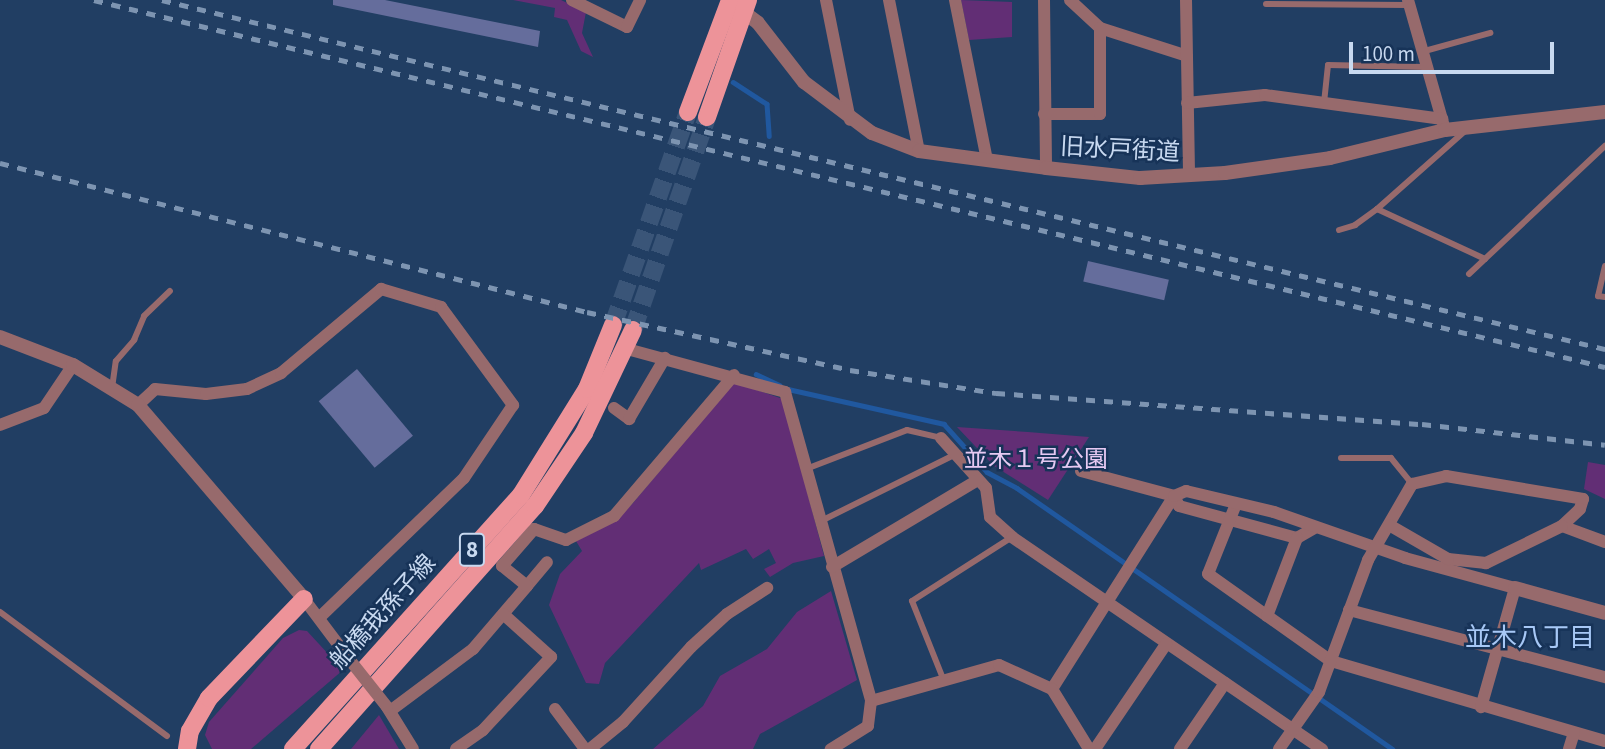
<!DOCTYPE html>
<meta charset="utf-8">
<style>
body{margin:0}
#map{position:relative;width:1605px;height:749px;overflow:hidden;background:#213e63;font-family:"Source Sans 3","Noto Sans JP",sans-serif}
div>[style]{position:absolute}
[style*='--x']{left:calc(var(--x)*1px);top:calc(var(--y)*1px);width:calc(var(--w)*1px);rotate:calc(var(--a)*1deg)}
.green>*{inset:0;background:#622e75}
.stream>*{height:4.5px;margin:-2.25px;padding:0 2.25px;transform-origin:2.25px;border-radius:2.25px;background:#20589f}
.building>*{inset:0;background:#656d9c;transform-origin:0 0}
.primary-tunnel>*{height:18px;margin-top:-9px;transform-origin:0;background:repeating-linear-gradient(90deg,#3a5578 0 18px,transparent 0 27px)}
.service>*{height:6px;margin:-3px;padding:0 3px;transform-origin:3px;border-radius:3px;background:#976a6c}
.minor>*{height:12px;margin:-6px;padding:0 6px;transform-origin:6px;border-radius:6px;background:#976a6c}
.tertiary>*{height:14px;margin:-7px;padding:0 7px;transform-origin:7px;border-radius:7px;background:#976a6c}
.primary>*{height:18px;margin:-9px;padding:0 9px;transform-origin:9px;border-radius:9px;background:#ed9399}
.rail>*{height:4.5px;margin-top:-2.25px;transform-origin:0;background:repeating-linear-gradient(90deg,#7d94b1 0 9px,transparent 0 18px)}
.minor-bridge>*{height:12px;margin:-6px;padding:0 6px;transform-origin:6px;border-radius:6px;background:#976a6c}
span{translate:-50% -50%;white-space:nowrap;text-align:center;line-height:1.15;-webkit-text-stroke:5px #173358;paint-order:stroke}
.shield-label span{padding:2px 5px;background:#173358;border:2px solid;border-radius:5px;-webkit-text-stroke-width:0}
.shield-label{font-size:23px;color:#c8d9f0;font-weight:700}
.street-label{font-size:24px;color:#c8d9f0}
.park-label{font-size:24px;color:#e6c9f2}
.neighbourhood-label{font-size:26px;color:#a7c8f6}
.scale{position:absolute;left:1349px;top:42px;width:205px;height:32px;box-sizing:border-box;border:4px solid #c8d9f0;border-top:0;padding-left:9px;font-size:21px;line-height:24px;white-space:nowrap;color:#c8d9f0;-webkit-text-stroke:5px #173358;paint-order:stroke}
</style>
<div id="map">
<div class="green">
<div style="clip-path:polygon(513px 0,561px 0,586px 12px,582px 33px,593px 57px,581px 51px,567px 20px,554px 17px,555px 8px)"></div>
<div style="clip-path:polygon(961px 0,1012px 2px,1012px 37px,969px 40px)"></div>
<div style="clip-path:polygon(734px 382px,783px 399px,824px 556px,793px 563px,770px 577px,764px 569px,776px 563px,769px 549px,753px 559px,746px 549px,701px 570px,699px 563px,605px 663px,599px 684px,586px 683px,549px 605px,560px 574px,582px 551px,576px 541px,616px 520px,633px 503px)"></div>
<div style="clip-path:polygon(957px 427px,1028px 432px,1089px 437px,1048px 500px,994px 466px)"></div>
<div style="clip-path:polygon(1588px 462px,1605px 465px,1605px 499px,1584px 489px)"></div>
<div style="clip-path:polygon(831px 591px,857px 680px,760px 734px,753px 749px,653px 749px,703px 706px,720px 676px,767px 649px,797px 612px)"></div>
<div style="clip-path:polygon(299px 630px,307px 631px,343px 670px,251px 749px,212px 749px,205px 735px,209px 722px,283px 638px)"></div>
<div style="clip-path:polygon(379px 715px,399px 749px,351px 749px)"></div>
</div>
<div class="stream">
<div style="--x:733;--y:82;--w:40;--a:32.9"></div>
<div style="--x:767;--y:104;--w:32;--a:86"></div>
<div style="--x:756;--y:374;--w:26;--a:25"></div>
<div style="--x:788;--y:389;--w:160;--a:12.6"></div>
<div style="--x:944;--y:424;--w:64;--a:48.1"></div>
<div style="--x:987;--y:472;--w:34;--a:28"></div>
<div style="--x:1017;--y:488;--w:457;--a:34.8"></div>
</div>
<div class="building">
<div style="clip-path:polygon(333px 0,385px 0,540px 31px,538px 47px,333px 5px)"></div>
<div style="left:1088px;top:261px;width:83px;height:21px;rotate:13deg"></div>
<div style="left:357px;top:369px;width:87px;height:50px;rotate:50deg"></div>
</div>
<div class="primary-tunnel">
<div style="--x:613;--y:325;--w:226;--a:-70.6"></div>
<div style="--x:633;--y:330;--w:225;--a:-70.8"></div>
</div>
<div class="service">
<div style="--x:1266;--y:4;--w:143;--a:0.4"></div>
<div style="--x:1421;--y:52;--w:72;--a:-15.4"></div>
<div style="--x:1324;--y:103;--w:38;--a:-84"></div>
<div style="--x:1328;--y:65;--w:97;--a:1.2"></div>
<div style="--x:1465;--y:131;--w:118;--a:138.4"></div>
<div style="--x:1377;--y:209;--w:119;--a:24.8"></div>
<div style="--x:1339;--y:230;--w:17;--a:-17"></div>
<div style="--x:1355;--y:225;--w:27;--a:-36"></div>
<div style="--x:1605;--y:266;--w:31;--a:103"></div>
<div style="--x:1598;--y:296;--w:7;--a:8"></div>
<div style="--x:1469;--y:274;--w:187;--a:-43.3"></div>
<div style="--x:112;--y:388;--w:27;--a:-82"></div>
<div style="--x:116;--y:361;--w:28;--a:-49"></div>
<div style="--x:134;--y:340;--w:26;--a:-67"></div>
<div style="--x:144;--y:316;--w:36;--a:-44"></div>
<div style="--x:1341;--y:458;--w:50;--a:0"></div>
<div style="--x:1391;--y:458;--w:33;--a:51"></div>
<div style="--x:806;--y:469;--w:108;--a:-21.1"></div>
<div style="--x:907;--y:430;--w:35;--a:13"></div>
<div style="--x:821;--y:521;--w:148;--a:-26.4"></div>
<div style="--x:0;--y:612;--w:208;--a:36.6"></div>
<div style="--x:944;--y:681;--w:86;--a:-111.8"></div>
<div style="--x:912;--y:601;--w:119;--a:-32.6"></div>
</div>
<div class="minor">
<div style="--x:572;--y:0;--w:61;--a:26.1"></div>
<div style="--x:627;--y:27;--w:30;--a:-64"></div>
<div style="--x:826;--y:0;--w:122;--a:78.7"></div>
<div style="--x:889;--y:0;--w:154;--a:78.8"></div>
<div style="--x:955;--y:0;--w:163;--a:78.7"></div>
<div style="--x:1044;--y:0;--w:168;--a:89.3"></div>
<div style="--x:1070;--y:0;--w:41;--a:43"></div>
<div style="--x:1100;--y:28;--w:91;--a:17.8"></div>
<div style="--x:1186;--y:0;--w:176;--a:89"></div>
<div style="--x:1408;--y:0;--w:131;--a:74.1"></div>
<div style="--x:1187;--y:103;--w:78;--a:-5.9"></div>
<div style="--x:1265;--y:95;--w:179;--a:7.7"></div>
<div style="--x:1044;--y:114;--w:56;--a:0"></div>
<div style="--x:1100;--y:114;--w:86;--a:-90"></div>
<div style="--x:627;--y:349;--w:164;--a:15.2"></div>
<div style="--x:785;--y:392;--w:321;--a:74.4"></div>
<div style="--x:871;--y:701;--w:25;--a:97"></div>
<div style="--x:868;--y:726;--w:44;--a:148.1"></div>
<div style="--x:138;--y:405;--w:23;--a:-43"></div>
<div style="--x:155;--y:389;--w:51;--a:5.6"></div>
<div style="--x:206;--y:394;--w:41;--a:-7"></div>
<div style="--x:247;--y:389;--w:38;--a:-25"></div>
<div style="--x:281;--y:373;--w:131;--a:-40"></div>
<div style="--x:381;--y:289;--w:63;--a:16.7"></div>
<div style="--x:441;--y:307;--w:122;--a:53.7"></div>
<div style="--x:513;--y:405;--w:88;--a:123.9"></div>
<div style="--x:464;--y:478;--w:200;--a:136"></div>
<div style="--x:614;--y:408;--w:19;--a:36"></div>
<div style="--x:629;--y:419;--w:71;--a:-59.5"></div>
<div style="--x:0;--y:425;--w:47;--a:-21.1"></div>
<div style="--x:44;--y:408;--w:52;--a:-56"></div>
<div style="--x:941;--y:438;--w:67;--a:48"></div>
<div style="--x:986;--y:488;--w:29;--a:82"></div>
<div style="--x:990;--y:517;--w:30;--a:42"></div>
<div style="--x:1012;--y:537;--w:376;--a:34.4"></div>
<div style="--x:1081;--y:471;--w:96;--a:15"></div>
<div style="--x:1174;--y:496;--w:11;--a:63"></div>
<div style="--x:1179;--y:506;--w:122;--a:15.2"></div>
<div style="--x:1297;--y:538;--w:20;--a:-30"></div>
<div style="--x:1236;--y:504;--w:75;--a:111.8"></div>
<div style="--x:1208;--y:574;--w:151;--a:35.3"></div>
<div style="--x:1331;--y:661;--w:285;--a:16.3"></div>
<div style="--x:1562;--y:526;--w:46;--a:20.4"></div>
<div style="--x:832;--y:567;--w:170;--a:-30.8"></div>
<div style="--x:527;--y:586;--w:31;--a:-50"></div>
<div style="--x:304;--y:599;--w:75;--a:53.1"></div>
<div style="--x:1349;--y:610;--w:265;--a:14.7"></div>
<div style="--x:1267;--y:616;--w:84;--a:-69"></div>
<div style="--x:1052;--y:689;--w:228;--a:-57.7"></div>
<div style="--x:1174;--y:496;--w:13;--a:-23"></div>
<div style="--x:1186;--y:491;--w:90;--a:13.4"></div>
<div style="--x:1274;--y:512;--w:139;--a:19.3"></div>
<div style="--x:1405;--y:558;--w:114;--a:15.3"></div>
<div style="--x:1515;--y:588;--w:124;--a:105.9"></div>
<div style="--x:871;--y:701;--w:133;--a:-15.7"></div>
<div style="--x:999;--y:665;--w:58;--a:24.4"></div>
<div style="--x:1052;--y:689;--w:70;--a:58.3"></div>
<div style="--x:387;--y:707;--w:49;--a:58.2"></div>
<div style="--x:555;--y:709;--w:50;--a:53.1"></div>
<div style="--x:390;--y:711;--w:104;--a:-36.8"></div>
<div style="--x:473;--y:649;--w:83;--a:-49.4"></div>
<div style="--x:527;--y:586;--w:32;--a:-141"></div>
<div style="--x:502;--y:566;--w:49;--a:-49.1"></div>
<div style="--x:534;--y:529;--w:34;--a:19"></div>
<div style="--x:566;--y:540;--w:54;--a:-26.6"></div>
<div style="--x:614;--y:516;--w:185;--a:-49.6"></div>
<div style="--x:456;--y:749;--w:33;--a:-35"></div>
<div style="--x:483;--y:730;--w:100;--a:-47"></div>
<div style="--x:551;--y:657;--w:64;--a:-138.1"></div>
<div style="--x:590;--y:749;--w:43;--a:-39.3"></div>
<div style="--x:623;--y:722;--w:101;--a:-47.8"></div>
<div style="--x:691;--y:647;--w:49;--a:-42.5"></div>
<div style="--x:727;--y:614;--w:48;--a:-33"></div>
<div style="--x:1095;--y:749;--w:127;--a:-55.9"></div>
<div style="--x:1180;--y:749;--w:80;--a:-55.7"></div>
<div style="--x:1279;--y:749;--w:70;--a:-54.9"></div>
<div style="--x:1319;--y:692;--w:141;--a:-69.6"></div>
<div style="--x:1368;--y:560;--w:88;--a:-59.9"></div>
<div style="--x:1412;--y:484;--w:35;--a:-13"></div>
<div style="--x:1446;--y:476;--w:139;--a:9.5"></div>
<div style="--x:1583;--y:499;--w:10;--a:107"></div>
<div style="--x:1580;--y:509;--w:25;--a:137"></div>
<div style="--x:1562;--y:526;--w:85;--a:154"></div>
<div style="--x:1486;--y:563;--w:38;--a:-174"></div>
<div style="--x:1448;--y:559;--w:68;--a:-150"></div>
<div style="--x:1569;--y:749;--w:17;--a:-73"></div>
</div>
<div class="tertiary">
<div style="--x:737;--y:7;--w:26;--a:37"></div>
<div style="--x:758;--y:23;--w:75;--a:52.1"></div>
<div style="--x:804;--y:82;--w:85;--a:36.9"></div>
<div style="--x:872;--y:133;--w:50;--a:21"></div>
<div style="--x:919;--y:151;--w:128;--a:7.6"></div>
<div style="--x:1046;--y:168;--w:95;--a:6.1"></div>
<div style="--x:1140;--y:178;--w:85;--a:-3.4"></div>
<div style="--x:1225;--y:173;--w:106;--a:-8.1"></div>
<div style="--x:1330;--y:158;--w:118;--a:-13.7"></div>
<div style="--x:1445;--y:130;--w:161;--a:-6.4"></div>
<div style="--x:0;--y:337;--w:78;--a:21"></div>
<div style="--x:73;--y:365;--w:76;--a:31.6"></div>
<div style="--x:138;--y:405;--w:255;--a:49.4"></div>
<div style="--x:1515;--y:588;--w:93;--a:15.5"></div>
</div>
<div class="primary">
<div style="--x:688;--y:112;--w:120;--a:-69.4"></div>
<div style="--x:707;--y:117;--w:124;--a:-70.7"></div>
<div style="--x:187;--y:749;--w:18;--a:-81"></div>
<div style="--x:190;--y:731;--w:38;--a:-60"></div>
<div style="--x:209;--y:698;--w:137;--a:-46.2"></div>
<div style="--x:293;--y:749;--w:341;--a:-48.1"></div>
<div style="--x:521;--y:495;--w:125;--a:-58.1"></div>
<div style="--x:587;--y:389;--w:69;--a:-67.9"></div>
<div style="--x:319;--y:749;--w:325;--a:-48.4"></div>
<div style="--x:535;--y:506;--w:88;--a:-56.1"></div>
<div style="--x:584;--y:433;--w:114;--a:-64.6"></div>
</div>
<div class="rail">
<div style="--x:94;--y:0;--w:1555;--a:13.65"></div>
<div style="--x:162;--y:0;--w:1485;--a:13.6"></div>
<div style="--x:0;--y:163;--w:606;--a:14.24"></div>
<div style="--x:587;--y:312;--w:269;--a:12.4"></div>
<div style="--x:850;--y:370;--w:148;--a:9"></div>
<div style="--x:996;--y:393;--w:427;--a:4.2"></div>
<div style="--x:1422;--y:424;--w:184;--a:6.5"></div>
</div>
<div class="minor-bridge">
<div style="--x:349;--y:659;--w:61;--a:51.6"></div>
</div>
<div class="shield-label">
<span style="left:472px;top:550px">8</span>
</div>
<div class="street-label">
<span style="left:1120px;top:150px;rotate:3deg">旧水戸街道</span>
<span style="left:383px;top:612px;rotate:-48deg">船橋我孫子線</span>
</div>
<div class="park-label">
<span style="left:1036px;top:460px">並木１号公園</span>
</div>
<div class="neighbourhood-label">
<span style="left:1530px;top:638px">並木八丁目</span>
</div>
<div class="scale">100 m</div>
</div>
